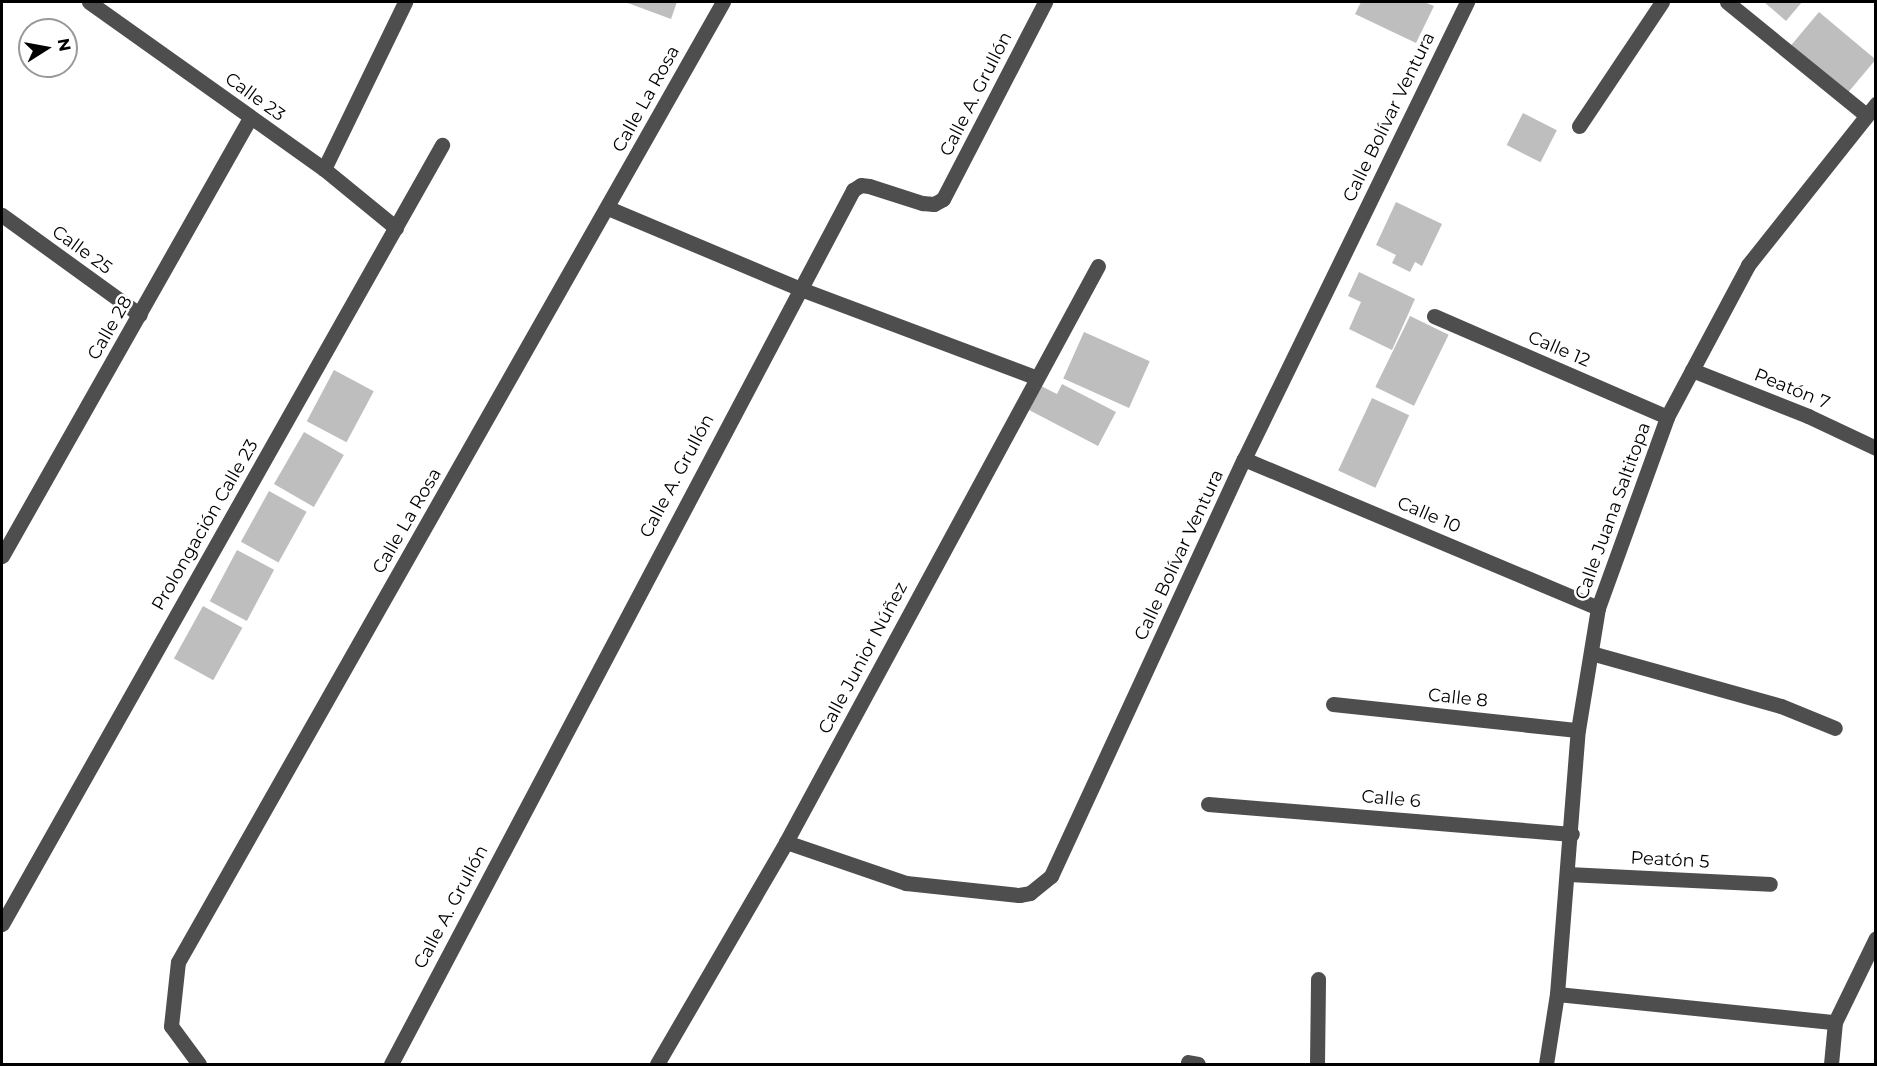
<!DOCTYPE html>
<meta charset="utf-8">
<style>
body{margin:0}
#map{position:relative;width:1877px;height:1066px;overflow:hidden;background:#fff;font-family:Montserrat,sans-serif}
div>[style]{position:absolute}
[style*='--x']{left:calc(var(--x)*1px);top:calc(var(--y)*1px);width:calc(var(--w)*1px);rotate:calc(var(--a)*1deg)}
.building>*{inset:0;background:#bebebe;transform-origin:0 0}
.minor>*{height:15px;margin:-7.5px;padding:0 7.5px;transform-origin:7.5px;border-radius:7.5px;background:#4e4e4e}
span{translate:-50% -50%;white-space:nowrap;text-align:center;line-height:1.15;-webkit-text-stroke:5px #fff;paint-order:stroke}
.street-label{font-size:18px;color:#000}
.frame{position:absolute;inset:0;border:3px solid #000;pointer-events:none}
.north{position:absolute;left:18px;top:18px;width:60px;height:60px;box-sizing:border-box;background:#fff;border:2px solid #999;border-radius:50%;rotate:79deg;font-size:16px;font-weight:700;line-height:24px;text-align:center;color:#000}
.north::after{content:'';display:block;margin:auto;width:21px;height:27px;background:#000;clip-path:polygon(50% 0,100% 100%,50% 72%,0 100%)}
</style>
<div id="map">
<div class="building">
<div style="clip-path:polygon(625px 2px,677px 2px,671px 19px)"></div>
<div style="clip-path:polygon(1361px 2px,1424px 2px,1434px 6px,1416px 43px,1355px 14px)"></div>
<div style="clip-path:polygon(1764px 2px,1802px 2px,1786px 21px)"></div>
<div style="left:1819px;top:12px;width:74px;height:44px;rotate:40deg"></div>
<div style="left:1523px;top:113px;width:38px;height:36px;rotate:27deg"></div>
<div style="clip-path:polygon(1396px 202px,1442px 224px,1422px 266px,1415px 262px,1410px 272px,1392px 263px,1396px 255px,1376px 245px)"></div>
<div style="clip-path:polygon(1359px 272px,1415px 299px,1392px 350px,1349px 329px,1361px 302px,1348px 296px)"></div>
<div style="left:1410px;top:316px;width:43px;height:79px;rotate:26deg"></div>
<div style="left:1084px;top:332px;width:72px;height:51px;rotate:24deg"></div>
<div style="left:334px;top:370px;width:45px;height:58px;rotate:28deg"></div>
<div style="clip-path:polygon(1062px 384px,1116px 412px,1098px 446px,1029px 410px,1041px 386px,1057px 394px)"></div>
<div style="left:1372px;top:398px;width:41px;height:80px;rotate:25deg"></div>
<div style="left:304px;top:432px;width:46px;height:60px;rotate:30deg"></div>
<div style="left:269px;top:491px;width:43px;height:58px;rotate:29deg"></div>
<div style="left:237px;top:550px;width:42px;height:58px;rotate:28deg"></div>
<div style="left:203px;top:606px;width:45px;height:60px;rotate:29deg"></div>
</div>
<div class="minor">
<div style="--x:89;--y:2;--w:288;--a:35.4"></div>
<div style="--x:324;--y:169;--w:93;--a:39.3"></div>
<div style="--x:1727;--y:2;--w:179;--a:39.1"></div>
<div style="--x:1579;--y:126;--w:149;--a:-56.2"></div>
<div style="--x:324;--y:169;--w:186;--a:-64.1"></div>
<div style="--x:608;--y:208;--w:206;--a:22.8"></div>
<div style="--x:798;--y:288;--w:255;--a:20.6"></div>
<div style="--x:2;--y:215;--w:170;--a:35.9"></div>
<div style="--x:1434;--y:316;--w:254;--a:23.4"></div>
<div style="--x:1692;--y:370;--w:125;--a:21.6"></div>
<div style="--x:1808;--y:416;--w:75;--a:25.2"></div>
<div style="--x:1244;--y:459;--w:384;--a:22.8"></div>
<div style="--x:2;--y:556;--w:503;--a:-60.48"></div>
<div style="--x:1591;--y:653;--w:197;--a:15.6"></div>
<div style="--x:1781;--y:706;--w:58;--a:22.2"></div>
<div style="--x:1333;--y:704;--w:246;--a:6.1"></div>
<div style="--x:1208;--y:804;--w:365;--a:4.7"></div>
<div style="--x:786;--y:842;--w:127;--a:18.9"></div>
<div style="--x:906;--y:883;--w:114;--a:6.1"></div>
<div style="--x:1019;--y:895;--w:11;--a:-10"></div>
<div style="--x:1030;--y:893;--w:27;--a:-39"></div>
<div style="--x:1051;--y:876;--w:459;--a:-65.2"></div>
<div style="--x:1244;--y:459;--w:509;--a:-63.99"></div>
<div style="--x:1568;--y:874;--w:202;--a:2.8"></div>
<div style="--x:2;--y:924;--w:895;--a:-60.54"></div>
<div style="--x:1557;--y:994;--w:279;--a:5.8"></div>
<div style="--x:1188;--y:1062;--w:10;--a:11"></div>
<div style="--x:199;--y:1064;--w:47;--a:-126.4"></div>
<div style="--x:171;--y:1026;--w:64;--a:-83.8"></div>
<div style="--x:178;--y:962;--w:1104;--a:-60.42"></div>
<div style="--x:391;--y:1064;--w:989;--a:-62.14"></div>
<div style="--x:853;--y:190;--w:9;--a:-32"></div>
<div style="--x:861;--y:185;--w:8;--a:7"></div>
<div style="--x:869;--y:186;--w:56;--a:17.8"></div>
<div style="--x:922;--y:203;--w:12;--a:5"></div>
<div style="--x:934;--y:204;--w:10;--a:-29"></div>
<div style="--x:943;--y:199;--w:222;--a:-62.6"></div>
<div style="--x:657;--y:1064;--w:257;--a:-59.8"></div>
<div style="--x:786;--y:842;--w:655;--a:-61.56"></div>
<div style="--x:1317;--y:1064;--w:85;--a:-89.3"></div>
<div style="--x:1546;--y:1064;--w:71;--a:-81.1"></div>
<div style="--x:1557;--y:994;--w:265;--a:-85.5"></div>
<div style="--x:1578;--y:730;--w:124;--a:-80.7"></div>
<div style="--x:1598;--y:608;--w:203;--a:-70.1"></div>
<div style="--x:1667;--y:417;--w:172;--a:-61.9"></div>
<div style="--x:1748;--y:265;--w:206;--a:-51.5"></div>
<div style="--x:1831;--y:1064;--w:42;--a:-84.6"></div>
<div style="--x:1835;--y:1022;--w:93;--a:-64"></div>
</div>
<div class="street-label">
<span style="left:976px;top:94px;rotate:-63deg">Calle A. Grullón</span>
<span style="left:255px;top:97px;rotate:36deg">Calle 23</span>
<span style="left:646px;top:99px;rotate:-61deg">Calle La Rosa</span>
<span style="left:1389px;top:117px;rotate:-64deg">Calle Bolívar Ventura</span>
<span style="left:82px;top:250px;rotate:36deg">Calle 25</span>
<span style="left:110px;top:328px;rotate:-60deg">Calle 28</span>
<span style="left:1559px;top:349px;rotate:23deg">Calle 12</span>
<span style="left:1792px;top:389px;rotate:22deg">Peatón 7</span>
<span style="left:677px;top:476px;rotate:-62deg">Calle A. Grullón</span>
<span style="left:1613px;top:511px;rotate:-70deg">Calle Juana Saltitopa</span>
<span style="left:1429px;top:515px;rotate:23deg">Calle 10</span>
<span style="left:407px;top:521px;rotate:-60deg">Calle La Rosa</span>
<span style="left:205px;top:525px;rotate:-60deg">Prolongación Calle 23</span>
<span style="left:1179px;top:555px;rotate:-65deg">Calle Bolívar Ventura</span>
<span style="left:863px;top:658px;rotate:-62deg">Calle Junior Núñez</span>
<span style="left:1458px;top:698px;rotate:6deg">Calle 8</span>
<span style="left:1391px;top:799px;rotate:5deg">Calle 6</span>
<span style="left:1670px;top:860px;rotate:3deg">Peatón 5</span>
<span style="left:451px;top:907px;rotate:-62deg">Calle A. Grullón</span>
</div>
<div class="frame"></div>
<div class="north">N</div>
</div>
